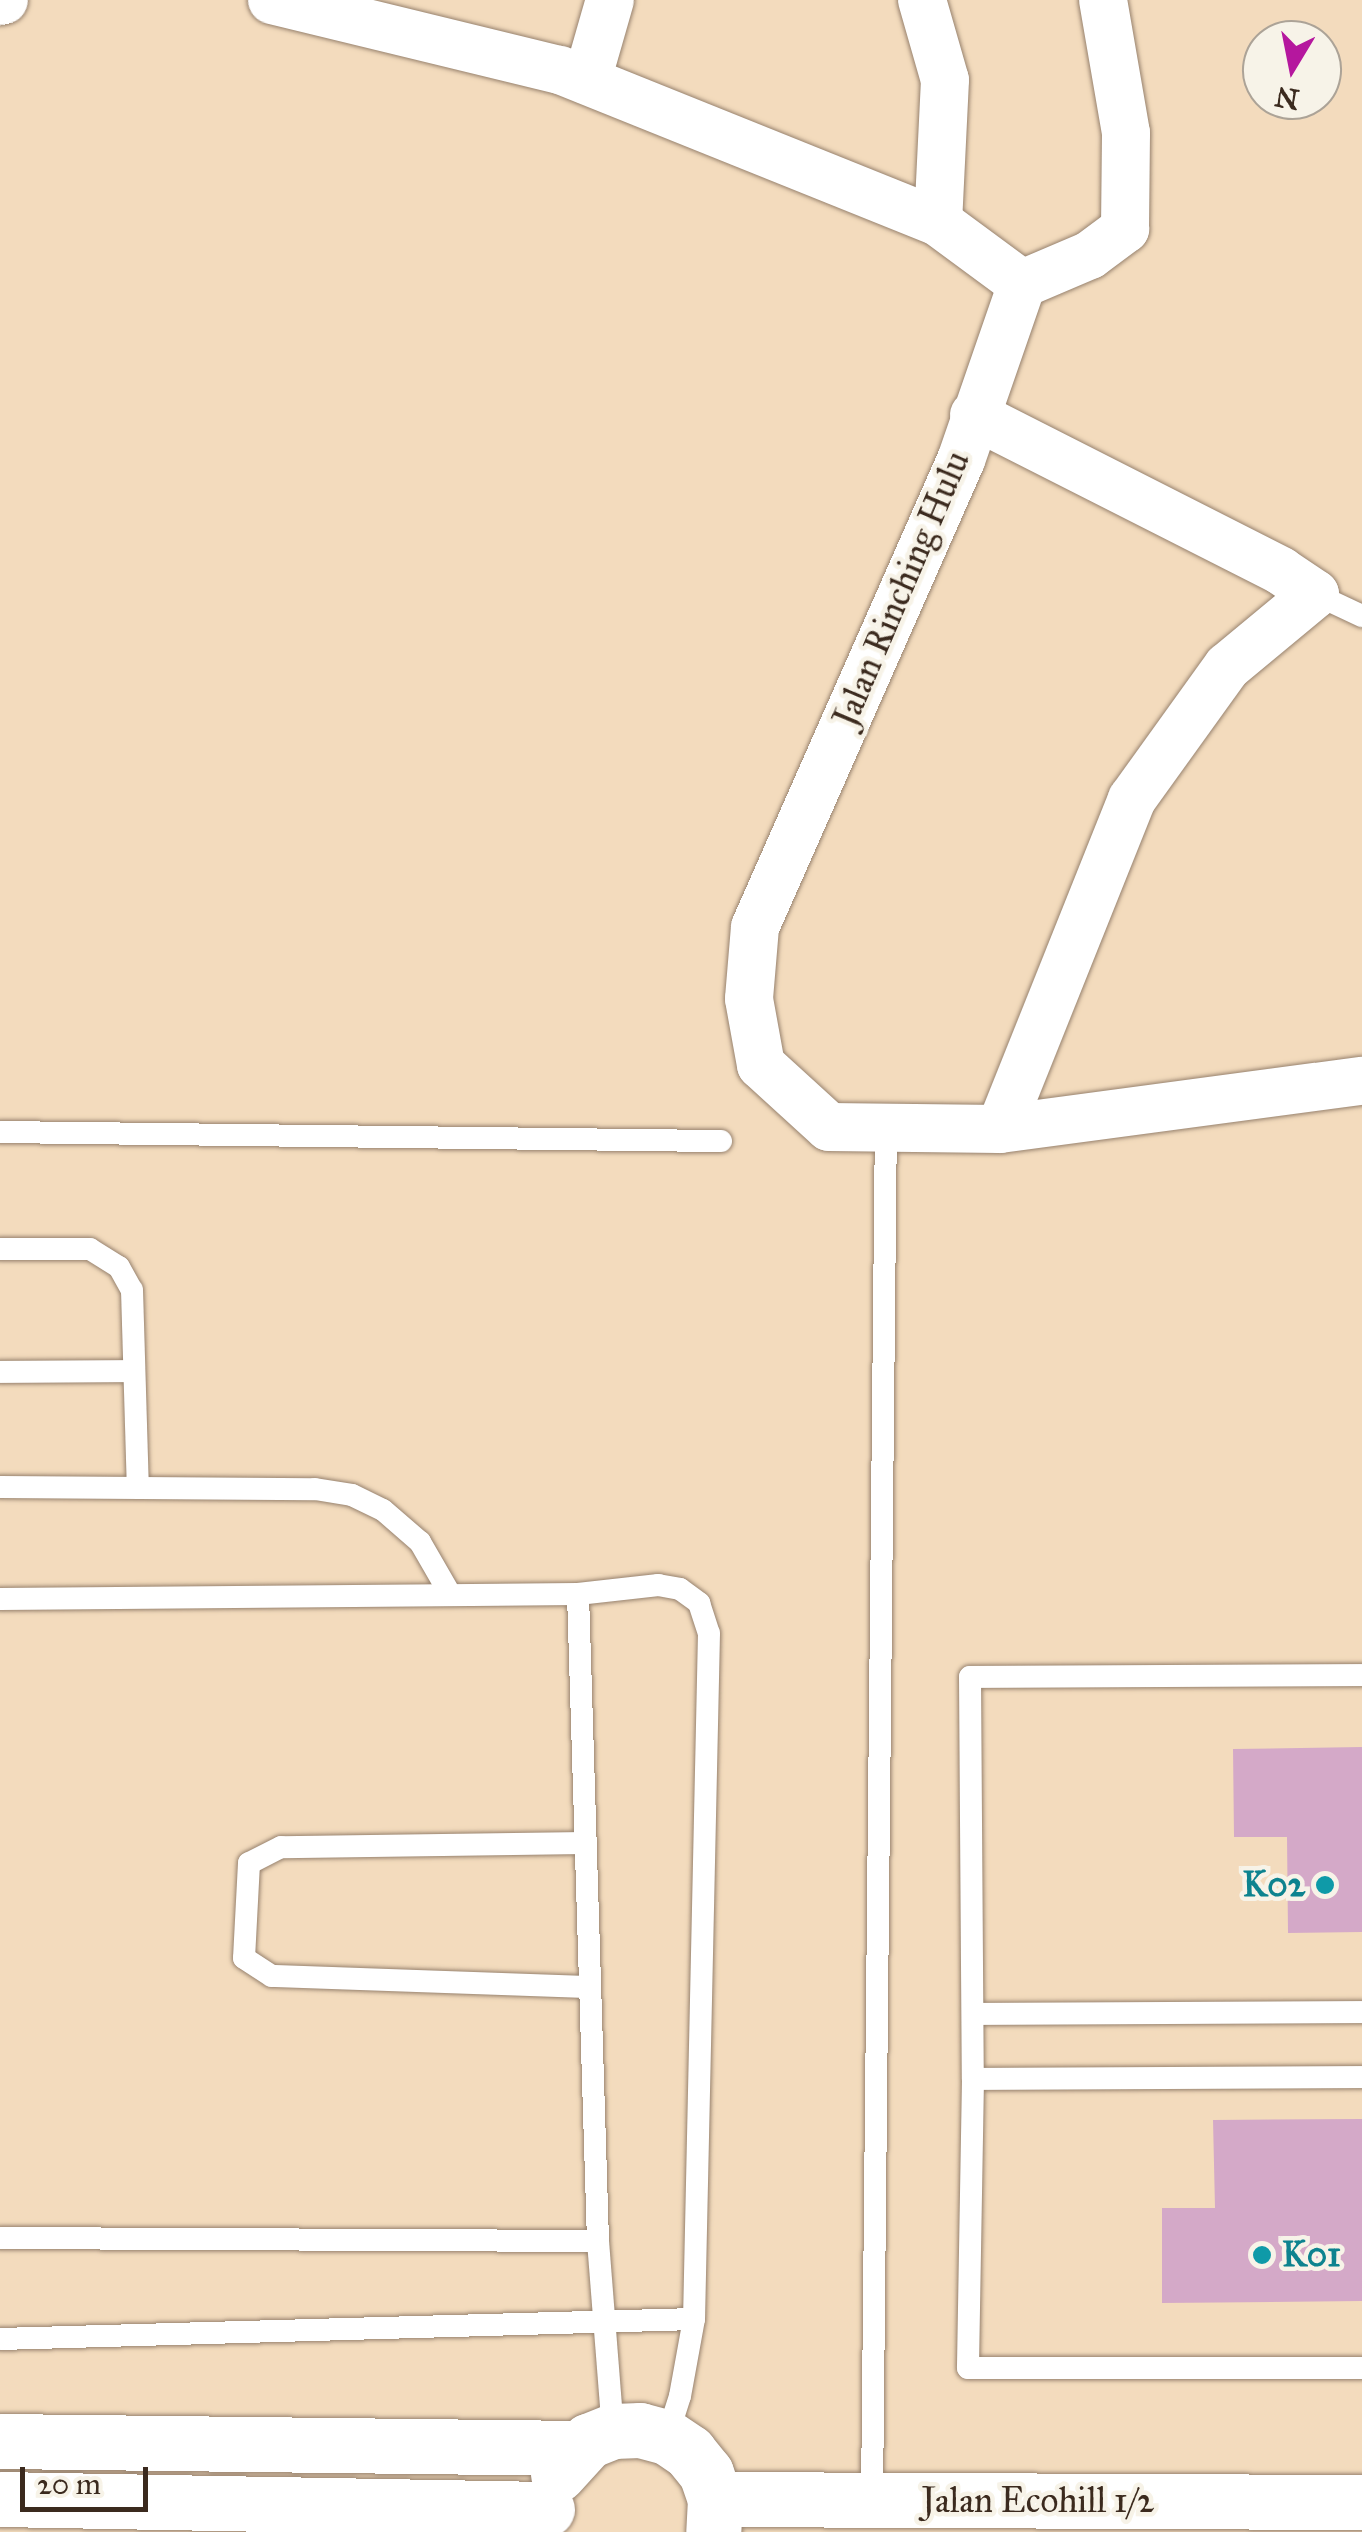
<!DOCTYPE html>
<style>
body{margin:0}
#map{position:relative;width:1362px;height:2532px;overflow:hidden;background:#f3dbbd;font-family:"IM FELL Great Primer",serif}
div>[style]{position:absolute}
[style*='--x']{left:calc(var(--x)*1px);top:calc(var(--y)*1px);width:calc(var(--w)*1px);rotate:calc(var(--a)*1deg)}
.building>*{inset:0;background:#d4a9c8}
.roads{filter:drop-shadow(0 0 2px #97826e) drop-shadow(0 0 2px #97826e)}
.lane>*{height:22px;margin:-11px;padding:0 11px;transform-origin:11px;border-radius:11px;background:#fff}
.street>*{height:48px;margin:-24px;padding:0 24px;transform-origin:24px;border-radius:24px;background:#fff}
.secondary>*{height:55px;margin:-27.5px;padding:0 27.5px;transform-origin:27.5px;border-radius:27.5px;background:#fff}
.dots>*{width:28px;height:28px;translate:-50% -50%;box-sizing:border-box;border:5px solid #f7f3e8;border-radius:50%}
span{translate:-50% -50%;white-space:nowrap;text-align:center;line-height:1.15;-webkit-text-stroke:9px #f7f3e8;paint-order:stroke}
.street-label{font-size:35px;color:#3b2a1e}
.culture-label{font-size:35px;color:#0d838f;font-weight:700}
.right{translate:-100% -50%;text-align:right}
.left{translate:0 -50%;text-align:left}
.north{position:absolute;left:1242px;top:20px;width:100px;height:100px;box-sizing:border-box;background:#f7f3e8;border:2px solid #aca397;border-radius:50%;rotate:190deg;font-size:28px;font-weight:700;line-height:40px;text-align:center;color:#3b2a1e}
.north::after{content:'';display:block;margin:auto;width:35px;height:45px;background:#b5179e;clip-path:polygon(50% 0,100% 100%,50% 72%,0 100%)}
.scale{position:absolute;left:20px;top:2467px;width:128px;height:45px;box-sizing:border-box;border:5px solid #3b2a1e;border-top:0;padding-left:12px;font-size:30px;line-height:35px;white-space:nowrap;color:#3b2a1e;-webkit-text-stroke:8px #f7f3e8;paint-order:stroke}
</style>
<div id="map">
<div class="building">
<div style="clip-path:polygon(1362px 1747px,1362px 1932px,1288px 1933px,1287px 1837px,1234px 1837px,1233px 1749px)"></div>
<div style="clip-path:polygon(1362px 2119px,1362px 2301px,1162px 2303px,1162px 2208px,1215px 2208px,1213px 2120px)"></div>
</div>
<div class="roads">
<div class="lane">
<div style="--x:1315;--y:594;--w:52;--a:25.1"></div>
<div style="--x:0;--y:1132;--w:721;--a:0.72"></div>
<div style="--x:0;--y:1249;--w:90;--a:0"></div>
<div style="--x:90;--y:1249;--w:34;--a:32"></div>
<div style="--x:119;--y:1267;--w:26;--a:61"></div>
<div style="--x:132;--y:1290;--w:198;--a:88.3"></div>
<div style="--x:0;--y:1372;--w:133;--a:-0.4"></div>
<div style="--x:0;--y:1487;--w:315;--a:0.4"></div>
<div style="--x:315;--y:1489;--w:37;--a:9"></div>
<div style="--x:352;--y:1495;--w:34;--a:26"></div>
<div style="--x:383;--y:1510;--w:49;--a:40.9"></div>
<div style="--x:420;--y:1542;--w:60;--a:60"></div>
<div style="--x:578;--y:1594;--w:647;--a:88.23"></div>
<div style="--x:598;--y:2241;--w:191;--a:85.5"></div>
<div style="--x:0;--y:1599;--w:578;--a:-0.5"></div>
<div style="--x:578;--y:1594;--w:81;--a:-6.4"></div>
<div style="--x:658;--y:1585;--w:22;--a:10"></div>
<div style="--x:680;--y:1589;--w:24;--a:36"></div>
<div style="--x:699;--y:1603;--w:32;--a:72"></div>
<div style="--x:709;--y:1633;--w:686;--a:91.25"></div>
<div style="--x:694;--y:2319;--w:78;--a:100.3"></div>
<div style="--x:680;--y:2396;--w:43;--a:107.6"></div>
<div style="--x:1362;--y:1675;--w:392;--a:179.7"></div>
<div style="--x:970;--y:1677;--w:402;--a:89.6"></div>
<div style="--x:973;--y:2079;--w:289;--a:91"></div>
<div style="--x:968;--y:2368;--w:394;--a:0"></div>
<div style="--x:585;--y:1843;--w:304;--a:179.2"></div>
<div style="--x:281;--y:1847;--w:36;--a:153"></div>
<div style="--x:249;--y:1863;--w:95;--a:93"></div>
<div style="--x:244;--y:1958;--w:33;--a:33"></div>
<div style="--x:272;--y:1976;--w:318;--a:2"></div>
<div style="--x:973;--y:2014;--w:389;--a:-0.3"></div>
<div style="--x:973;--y:2079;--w:389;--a:-0.3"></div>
<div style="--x:0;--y:2238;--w:598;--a:0.29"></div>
<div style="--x:0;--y:2339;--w:694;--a:-1.65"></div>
<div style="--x:872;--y:2500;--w:1372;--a:-89.42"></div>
</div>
<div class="street">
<div style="--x:272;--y:0;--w:296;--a:13.7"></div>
<div style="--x:560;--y:70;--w:407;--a:21.9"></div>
<div style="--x:938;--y:222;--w:104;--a:36.4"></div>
<div style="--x:1022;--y:284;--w:186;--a:109.1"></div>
<div style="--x:961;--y:460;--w:510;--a:113.8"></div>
<div style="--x:755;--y:927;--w:72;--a:94.8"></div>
<div style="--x:749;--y:999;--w:67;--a:79.7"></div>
<div style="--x:761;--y:1065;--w:92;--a:42.4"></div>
<div style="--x:829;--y:1127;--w:171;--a:0.7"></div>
<div style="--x:1000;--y:1129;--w:365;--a:-7.6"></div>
<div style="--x:922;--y:0;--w:83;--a:74"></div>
<div style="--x:945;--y:80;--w:142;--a:92.8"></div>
<div style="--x:0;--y:1;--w:4;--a:-14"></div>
<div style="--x:587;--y:80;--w:83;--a:-74"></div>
<div style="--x:1022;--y:284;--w:74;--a:-23.1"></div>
<div style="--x:1090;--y:255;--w:44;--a:-36.6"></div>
<div style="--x:1125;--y:229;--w:96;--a:-89.4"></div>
<div style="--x:1126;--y:133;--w:135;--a:-99.8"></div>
<div style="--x:974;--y:415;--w:344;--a:26.9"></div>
<div style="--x:1281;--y:571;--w:41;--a:34.1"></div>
<div style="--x:1315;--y:594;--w:114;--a:140.3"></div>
<div style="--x:1227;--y:667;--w:163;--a:125.7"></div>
<div style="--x:1132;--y:799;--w:355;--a:111.8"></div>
</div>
<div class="secondary">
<div style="--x:0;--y:2441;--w:579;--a:0.69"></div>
<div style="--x:558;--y:2474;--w:45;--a:-47.7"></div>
<div style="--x:588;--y:2441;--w:27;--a:-22"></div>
<div style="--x:613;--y:2431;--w:27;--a:-2"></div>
<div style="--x:640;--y:2430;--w:28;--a:15"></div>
<div style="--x:667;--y:2437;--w:27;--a:34"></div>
<div style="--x:689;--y:2452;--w:27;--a:51"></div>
<div style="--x:706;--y:2473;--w:28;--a:71"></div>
<div style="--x:715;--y:2499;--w:33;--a:93"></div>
<div style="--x:0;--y:2499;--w:547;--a:1.05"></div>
<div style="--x:715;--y:2499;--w:647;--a:0.27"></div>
</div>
</div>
<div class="dots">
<div style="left:1325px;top:1885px;background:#0f9aa8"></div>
<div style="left:1262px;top:2255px;background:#0f9aa8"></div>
</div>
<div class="street-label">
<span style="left:902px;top:589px;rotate:-67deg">Jalan Rinching Hulu</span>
<span style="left:1038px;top:2501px">Jalan Ecohill 1/2</span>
</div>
<div class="culture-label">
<span class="right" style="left:1305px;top:1885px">K02</span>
<span class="left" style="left:1282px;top:2255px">K01</span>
</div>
<div class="north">N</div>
<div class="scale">20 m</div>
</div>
